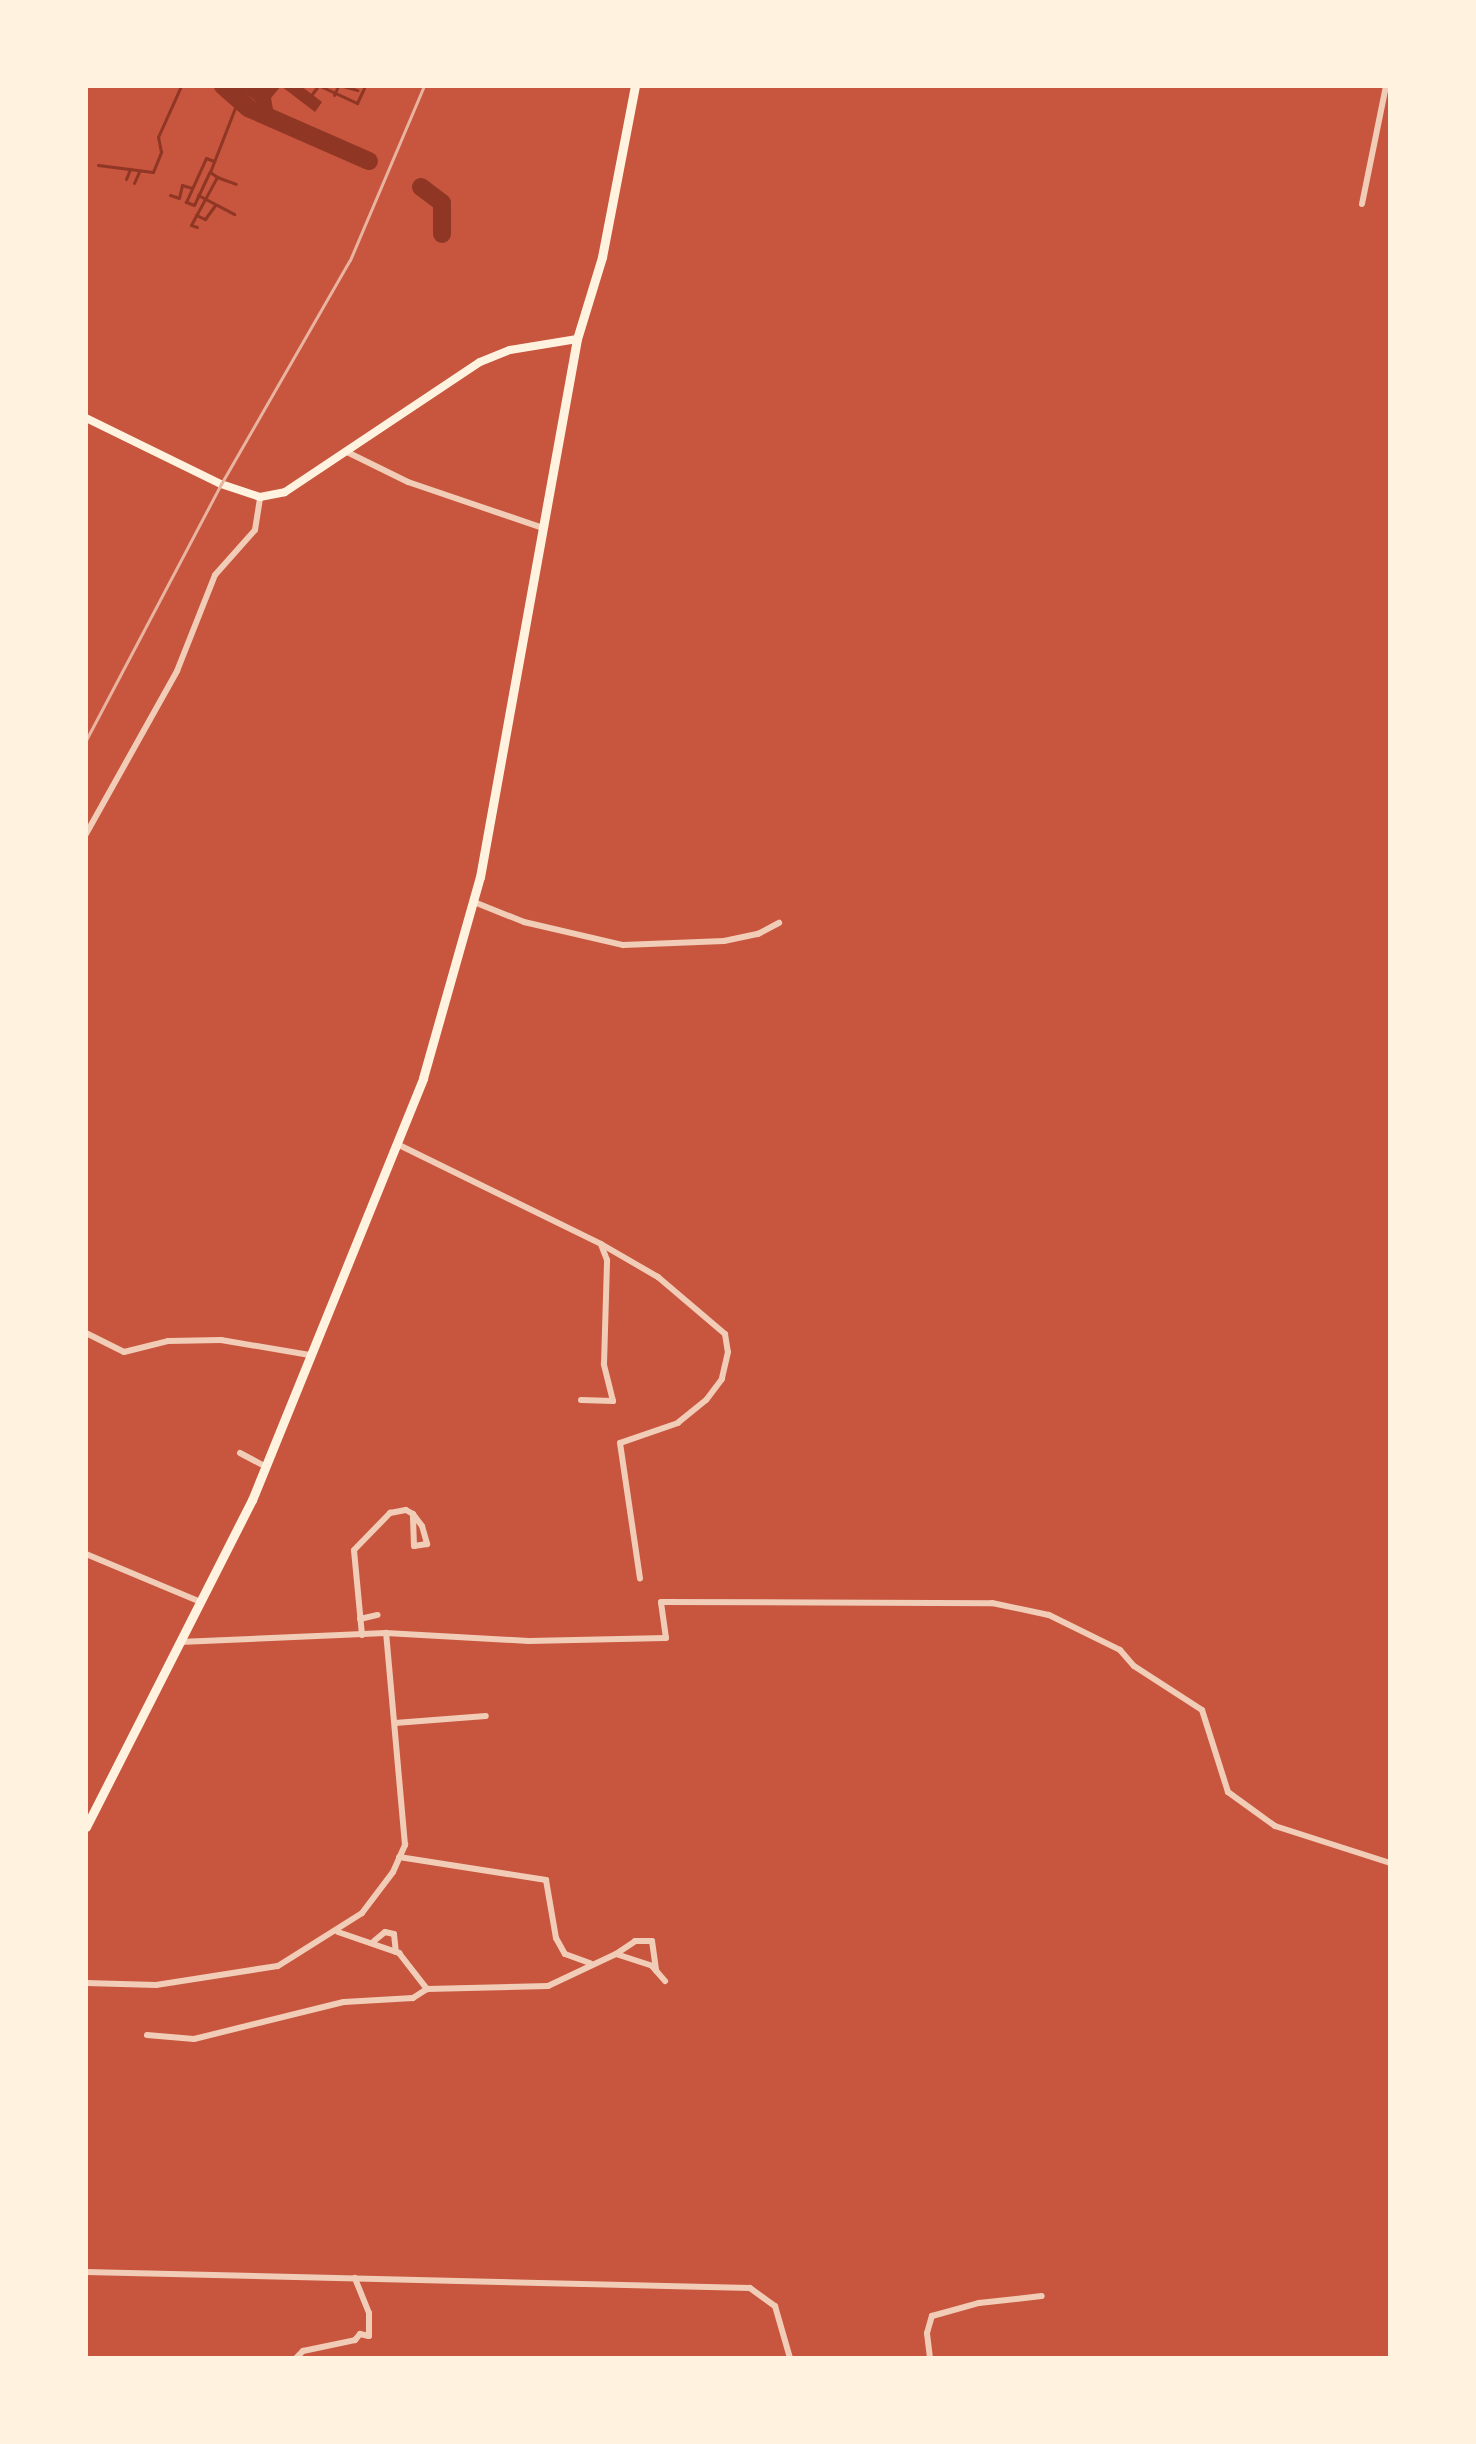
<!DOCTYPE html>
<style>
body{margin:0}
#map{position:relative;width:1476px;height:2444px;overflow:hidden;background:#c8553d;font-family:Manrope,sans-serif}
div>[style]{position:absolute}
[style*='--x']{left:calc(var(--x)*1px);top:calc(var(--y)*1px);width:calc(var(--w)*1px);rotate:calc(var(--a)*1deg)}
.water>*{inset:0;background:#8f3625}
.stream>*{height:3px;margin:-1.5px;padding:0 1.5px;transform-origin:1.5px;border-radius:1.5px;background:#8f3625}
.river>*{height:18px;margin:-9px;padding:0 9px;transform-origin:9px;border-radius:9px;background:#8f3625}
.minor>*{height:6px;margin:-3px;padding:0 3px;transform-origin:3px;border-radius:3px;background:#f1ccb7}
.secondary>*{height:8px;margin:-4px;padding:0 4px;transform-origin:4px;border-radius:4px;background:#fff3e0}
.primary>*{height:9px;margin:-4.5px;padding:0 4.5px;transform-origin:4.5px;border-radius:4.5px;background:#fff3e0}
.rail>*{height:3px;margin:-1.5px;padding:0 1.5px;transform-origin:1.5px;border-radius:1.5px;background:#e9b49f}
span{translate:-50% -50%;white-space:nowrap;text-align:center;line-height:1.15;-webkit-text-stroke:7px #fff3e0;paint-order:stroke}
.frame{position:absolute;inset:0;border:88px solid #fff3e0;pointer-events:none}
</style>
<div id="map">
<div class="water">
<div style="clip-path:polygon(235px 86px,301px 86px,322px 102px,315px 112px,281px 86px,271px 98px,273px 109px,263px 107px)"></div>
</div>
<div class="stream">
<div style="--x:320;--y:86;--w:41;--a:24.7"></div>
<div style="--x:357;--y:103;--w:19;--a:-65"></div>
<div style="--x:343;--y:86;--w:15;--a:16"></div>
<div style="--x:312;--y:94;--w:10;--a:-53"></div>
<div style="--x:334;--y:95;--w:10;--a:-66"></div>
<div style="--x:98;--y:165;--w:55;--a:7.3"></div>
<div style="--x:153;--y:172;--w:22;--a:-68"></div>
<div style="--x:161;--y:152;--w:15;--a:-101"></div>
<div style="--x:158;--y:137;--w:56;--a:-65.7"></div>
<div style="--x:209;--y:173;--w:35;--a:115"></div>
<div style="--x:194;--y:205;--w:9;--a:-159"></div>
<div style="--x:186;--y:202;--w:48;--a:-65.6"></div>
<div style="--x:206;--y:158;--w:9;--a:21"></div>
<div style="--x:217;--y:177;--w:20;--a:20"></div>
<div style="--x:126;--y:179;--w:11;--a:-68"></div>
<div style="--x:134;--y:183;--w:12;--a:-66"></div>
<div style="--x:170;--y:195;--w:9;--a:18"></div>
<div style="--x:179;--y:198;--w:13;--a:-77"></div>
<div style="--x:182;--y:185;--w:10;--a:17"></div>
<div style="--x:198;--y:195;--w:41;--a:27.8"></div>
<div style="--x:196;--y:215;--w:10;--a:24"></div>
<div style="--x:205;--y:219;--w:17;--a:-54"></div>
<div style="--x:197;--y:227;--w:6;--a:-162"></div>
<div style="--x:191;--y:225;--w:55;--a:-61.6"></div>
<div style="--x:217;--y:177;--w:9;--a:-144"></div>
<div style="--x:210;--y:172;--w:77;--a:-68.7"></div>
</div>
<div class="river">
<div style="--x:223;--y:86;--w:33;--a:41"></div>
<div style="--x:248;--y:108;--w:132;--a:23.7"></div>
<div style="--x:421;--y:187;--w:26;--a:37"></div>
<div style="--x:442;--y:203;--w:31;--a:90"></div>
</div>
<div class="minor">
<div style="--x:1362;--y:204;--w:120;--a:-78.5"></div>
<div style="--x:347;--y:452;--w:68;--a:26.2"></div>
<div style="--x:408;--y:482;--w:143;--a:18.8"></div>
<div style="--x:86;--y:834;--w:187;--a:-60.8"></div>
<div style="--x:177;--y:671;--w:103;--a:-68.4"></div>
<div style="--x:215;--y:575;--w:60;--a:-48.4"></div>
<div style="--x:255;--y:530;--w:33;--a:-81"></div>
<div style="--x:474;--y:902;--w:54;--a:21.8"></div>
<div style="--x:524;--y:922;--w:102;--a:13.1"></div>
<div style="--x:623;--y:945;--w:101;--a:-2.3"></div>
<div style="--x:724;--y:941;--w:35;--a:-12"></div>
<div style="--x:758;--y:934;--w:24;--a:-28"></div>
<div style="--x:397;--y:1144;--w:227;--a:26.1"></div>
<div style="--x:601;--y:1244;--w:66;--a:30.1"></div>
<div style="--x:658;--y:1277;--w:88;--a:40.4"></div>
<div style="--x:725;--y:1334;--w:18;--a:81"></div>
<div style="--x:728;--y:1352;--w:28;--a:103"></div>
<div style="--x:722;--y:1379;--w:26;--a:127"></div>
<div style="--x:706;--y:1400;--w:36;--a:141"></div>
<div style="--x:678;--y:1423;--w:61;--a:161"></div>
<div style="--x:620;--y:1443;--w:137;--a:81.6"></div>
<div style="--x:86;--y:1333;--w:42;--a:26.6"></div>
<div style="--x:124;--y:1352;--w:45;--a:-14"></div>
<div style="--x:168;--y:1341;--w:53;--a:-1.1"></div>
<div style="--x:221;--y:1340;--w:90;--a:9.6"></div>
<div style="--x:581;--y:1400;--w:32;--a:2"></div>
<div style="--x:613;--y:1401;--w:38;--a:-104"></div>
<div style="--x:604;--y:1364;--w:104;--a:-88.3"></div>
<div style="--x:607;--y:1260;--w:17;--a:-111"></div>
<div style="--x:240;--y:1453;--w:30;--a:28"></div>
<div style="--x:86;--y:1554;--w:125;--a:22.7"></div>
<div style="--x:360;--y:1619;--w:18;--a:-13"></div>
<div style="--x:362;--y:1635;--w:85;--a:-95.4"></div>
<div style="--x:354;--y:1550;--w:52;--a:-45.8"></div>
<div style="--x:390;--y:1513;--w:16;--a:-11"></div>
<div style="--x:406;--y:1510;--w:8;--a:30"></div>
<div style="--x:413;--y:1514;--w:15;--a:53"></div>
<div style="--x:422;--y:1526;--w:19;--a:74"></div>
<div style="--x:427;--y:1544;--w:13;--a:171"></div>
<div style="--x:414;--y:1546;--w:32;--a:-92"></div>
<div style="--x:180;--y:1642;--w:206;--a:-2.5"></div>
<div style="--x:386;--y:1633;--w:143;--a:3.2"></div>
<div style="--x:529;--y:1641;--w:137;--a:-1.3"></div>
<div style="--x:666;--y:1638;--w:36;--a:-98"></div>
<div style="--x:661;--y:1602;--w:331;--a:0.2"></div>
<div style="--x:992;--y:1603;--w:58;--a:11.9"></div>
<div style="--x:1049;--y:1615;--w:79;--a:26.2"></div>
<div style="--x:1120;--y:1650;--w:21;--a:49"></div>
<div style="--x:1134;--y:1666;--w:81;--a:32.9"></div>
<div style="--x:1202;--y:1710;--w:86;--a:72.4"></div>
<div style="--x:1228;--y:1792;--w:58;--a:35.9"></div>
<div style="--x:1275;--y:1826;--w:121;--a:17.8"></div>
<div style="--x:395;--y:1723;--w:91;--a:-4.4"></div>
<div style="--x:399;--y:1857;--w:149;--a:8.9"></div>
<div style="--x:546;--y:1880;--w:59;--a:80.2"></div>
<div style="--x:556;--y:1938;--w:18;--a:61"></div>
<div style="--x:565;--y:1954;--w:27;--a:20"></div>
<div style="--x:338;--y:1932;--w:65;--a:19"></div>
<div style="--x:399;--y:1953;--w:46;--a:52.1"></div>
<div style="--x:374;--y:1941;--w:14;--a:-39"></div>
<div style="--x:385;--y:1932;--w:9;--a:13"></div>
<div style="--x:394;--y:1934;--w:18;--a:84"></div>
<div style="--x:616;--y:1954;--w:23;--a:-34"></div>
<div style="--x:635;--y:1941;--w:17;--a:0"></div>
<div style="--x:652;--y:1941;--w:30;--a:82"></div>
<div style="--x:86;--y:1983;--w:70;--a:1.6"></div>
<div style="--x:156;--y:1985;--w:123;--a:-8.9"></div>
<div style="--x:278;--y:1966;--w:99;--a:-32.2"></div>
<div style="--x:362;--y:1913;--w:51;--a:-52.9"></div>
<div style="--x:393;--y:1872;--w:30;--a:-66"></div>
<div style="--x:405;--y:1845;--w:213;--a:-95.1"></div>
<div style="--x:147;--y:2035;--w:47;--a:4.9"></div>
<div style="--x:194;--y:2039;--w:154;--a:-13.9"></div>
<div style="--x:344;--y:2002;--w:69;--a:-3.3"></div>
<div style="--x:413;--y:1998;--w:17;--a:-33"></div>
<div style="--x:427;--y:1989;--w:121;--a:-1.4"></div>
<div style="--x:548;--y:1986;--w:75;--a:-25.2"></div>
<div style="--x:616;--y:1954;--w:38;--a:18"></div>
<div style="--x:652;--y:1966;--w:20;--a:49"></div>
<div style="--x:86;--y:2272;--w:664;--a:1.38"></div>
<div style="--x:750;--y:2288;--w:31;--a:36"></div>
<div style="--x:775;--y:2306;--w:54;--a:73.9"></div>
<div style="--x:296;--y:2358;--w:10;--a:-45"></div>
<div style="--x:303;--y:2351;--w:53;--a:-11.9"></div>
<div style="--x:355;--y:2340;--w:8;--a:-50"></div>
<div style="--x:360;--y:2334;--w:9;--a:13"></div>
<div style="--x:369;--y:2336;--w:23;--a:-90"></div>
<div style="--x:369;--y:2313;--w:38;--a:-112"></div>
<div style="--x:930;--y:2358;--w:25;--a:-97"></div>
<div style="--x:927;--y:2333;--w:18;--a:-74"></div>
<div style="--x:932;--y:2316;--w:49;--a:-15.5"></div>
<div style="--x:979;--y:2303;--w:63;--a:-6.3"></div>
</div>
<div class="secondary">
<div style="--x:86;--y:418;--w:150;--a:26.1"></div>
<div style="--x:221;--y:484;--w:41;--a:18.4"></div>
<div style="--x:260;--y:497;--w:25;--a:-11"></div>
<div style="--x:285;--y:492;--w:234;--a:-33.7"></div>
<div style="--x:480;--y:362;--w:32;--a:-22"></div>
<div style="--x:510;--y:350;--w:68;--a:-9.3"></div>
</div>
<div class="primary">
<div style="--x:86;--y:1827;--w:367;--a:-63.1"></div>
<div style="--x:252;--y:1500;--w:455;--a:-67.9"></div>
<div style="--x:423;--y:1078;--w:209;--a:-74.2"></div>
<div style="--x:480;--y:877;--w:547;--a:-79.78"></div>
<div style="--x:577;--y:339;--w:86;--a:-73"></div>
<div style="--x:602;--y:257;--w:174;--a:-79.1"></div>
</div>
<div class="rail">
<div style="--x:86;--y:740;--w:289;--a:-62.2"></div>
<div style="--x:221;--y:484;--w:258;--a:-60.1"></div>
<div style="--x:350;--y:260;--w:189;--a:-67"></div>
</div>
<div class="frame"></div>
</div>
